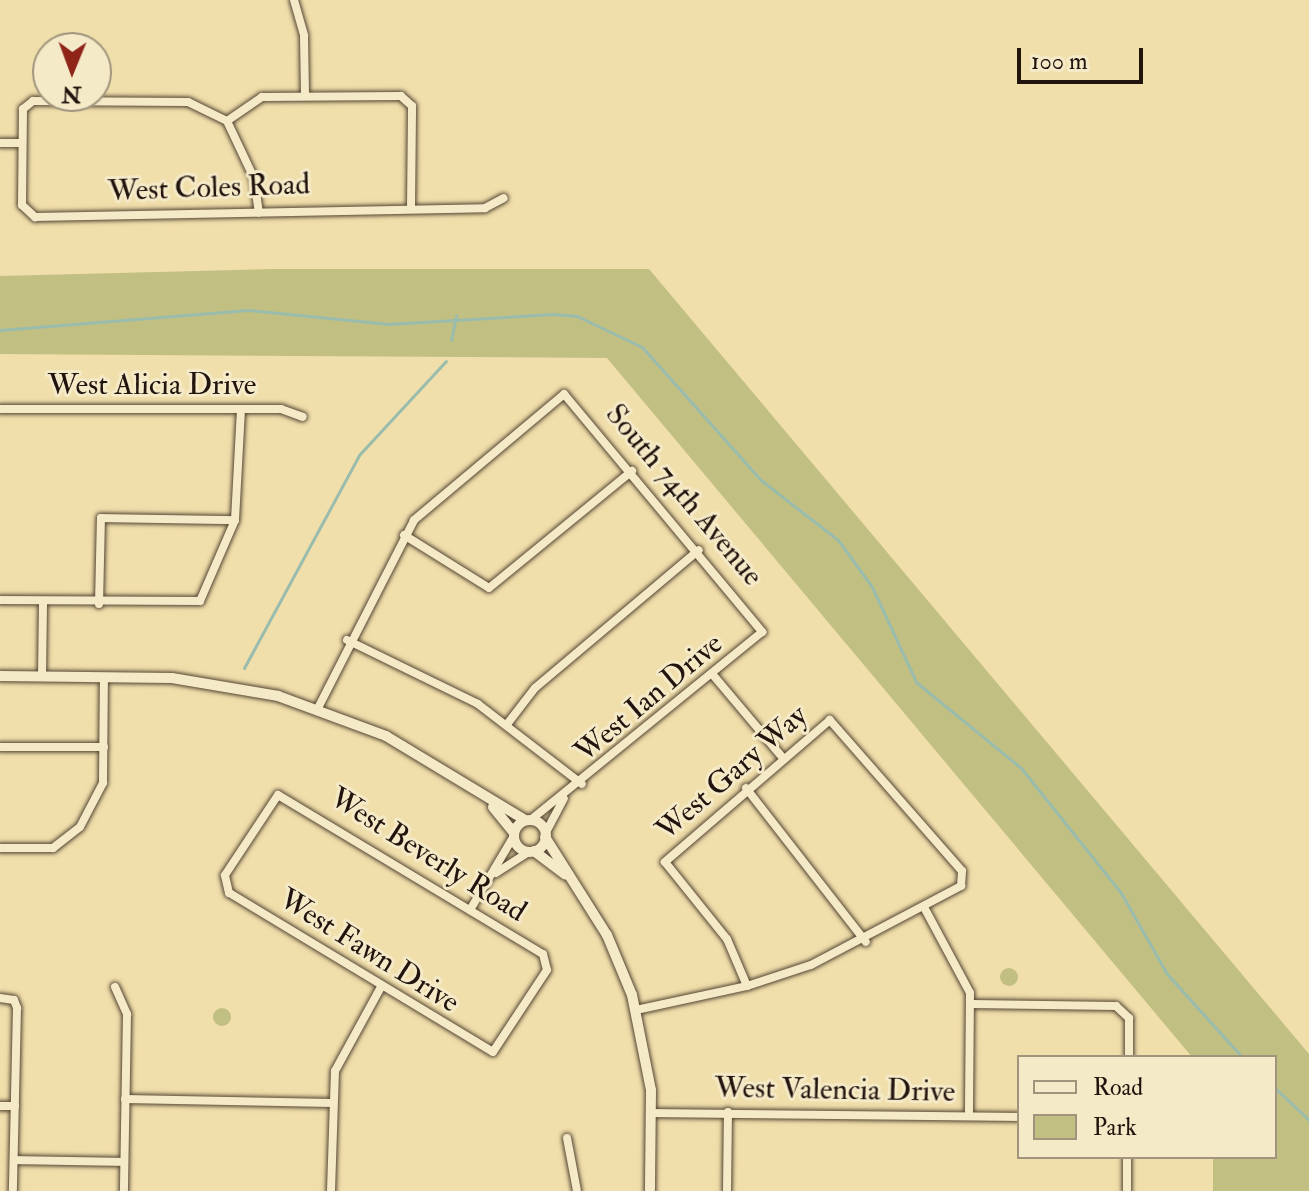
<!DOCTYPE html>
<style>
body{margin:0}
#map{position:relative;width:1309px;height:1191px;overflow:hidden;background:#f0deab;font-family:"IM FELL Double Pica",serif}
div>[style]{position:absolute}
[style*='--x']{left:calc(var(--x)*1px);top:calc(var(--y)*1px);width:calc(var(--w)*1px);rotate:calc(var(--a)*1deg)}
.green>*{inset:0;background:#c2bf83}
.round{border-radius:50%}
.stream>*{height:3px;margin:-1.5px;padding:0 1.5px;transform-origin:1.5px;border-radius:1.5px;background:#9abcad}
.roads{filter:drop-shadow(0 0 2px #554634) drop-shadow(0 0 2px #554634)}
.minor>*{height:8px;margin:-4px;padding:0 4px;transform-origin:4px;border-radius:4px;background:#f5eac8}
.tertiary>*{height:10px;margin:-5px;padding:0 5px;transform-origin:5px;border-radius:5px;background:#f5eac8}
.tertiary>.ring{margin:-5px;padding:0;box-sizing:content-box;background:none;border:10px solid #f5eac8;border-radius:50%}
span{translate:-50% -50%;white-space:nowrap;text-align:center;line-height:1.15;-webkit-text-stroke:6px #f5eac8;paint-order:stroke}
.street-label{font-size:30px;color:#21130d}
.legend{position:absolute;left:1017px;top:1055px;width:260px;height:104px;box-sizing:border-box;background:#f5eac8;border:2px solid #a0947d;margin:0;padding:10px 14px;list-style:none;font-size:24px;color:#21130d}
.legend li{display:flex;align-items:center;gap:16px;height:40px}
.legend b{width:40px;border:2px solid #a0947d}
.north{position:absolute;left:32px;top:32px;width:80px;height:80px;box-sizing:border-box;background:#f5eac8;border:2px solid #a0947d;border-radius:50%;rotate:181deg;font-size:22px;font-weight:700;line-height:32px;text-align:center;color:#21130d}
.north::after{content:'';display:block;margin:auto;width:28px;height:36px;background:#8f2418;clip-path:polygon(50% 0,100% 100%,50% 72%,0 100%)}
.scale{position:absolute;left:1017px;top:48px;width:126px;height:36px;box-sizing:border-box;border:4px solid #21130d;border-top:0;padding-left:10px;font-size:24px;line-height:28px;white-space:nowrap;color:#21130d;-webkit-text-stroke:6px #f5eac8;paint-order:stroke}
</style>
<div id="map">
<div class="green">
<div style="clip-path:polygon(272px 269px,649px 269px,1309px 1054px,1309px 1191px,1213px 1191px,1213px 1157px,1275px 1157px,1275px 1057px,1192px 1057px,607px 358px,0 354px,0 276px)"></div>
<div class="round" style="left:1000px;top:968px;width:18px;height:18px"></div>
<div class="round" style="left:213px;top:1008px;width:18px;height:18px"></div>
</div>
<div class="stream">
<div style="--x:0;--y:330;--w:249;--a:-4.6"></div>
<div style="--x:248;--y:310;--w:142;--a:5.7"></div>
<div style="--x:389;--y:324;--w:164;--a:-3.5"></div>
<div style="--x:553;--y:314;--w:24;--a:5"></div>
<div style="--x:577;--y:316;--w:72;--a:25.5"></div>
<div style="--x:642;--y:347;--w:180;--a:48.2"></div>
<div style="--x:762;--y:481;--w:96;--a:37.8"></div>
<div style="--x:838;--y:540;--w:58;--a:54.1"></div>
<div style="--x:872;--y:587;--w:105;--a:65.1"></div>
<div style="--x:916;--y:682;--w:136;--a:39.3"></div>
<div style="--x:1021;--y:768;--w:160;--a:51.3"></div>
<div style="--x:1121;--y:893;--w:93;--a:60.4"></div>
<div style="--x:1167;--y:974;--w:112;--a:47.9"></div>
<div style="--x:451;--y:340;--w:25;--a:-78"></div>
<div style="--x:244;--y:668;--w:242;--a:-61.6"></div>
<div style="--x:359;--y:455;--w:128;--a:-47.2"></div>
<div style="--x:1275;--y:1088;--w:47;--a:43.3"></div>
</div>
<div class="roads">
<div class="minor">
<div style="--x:294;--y:0;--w:37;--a:74"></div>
<div style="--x:304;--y:36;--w:58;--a:89"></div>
<div style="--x:227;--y:121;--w:63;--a:64.7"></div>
<div style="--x:254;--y:178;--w:35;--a:82"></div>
<div style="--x:0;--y:143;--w:21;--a:0"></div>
<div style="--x:411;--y:208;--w:102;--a:-89.4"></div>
<div style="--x:412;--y:106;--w:15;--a:-138"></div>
<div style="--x:401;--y:96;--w:139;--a:179.6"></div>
<div style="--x:262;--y:97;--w:42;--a:145.6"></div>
<div style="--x:227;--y:121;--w:43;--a:-154"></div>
<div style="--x:188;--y:102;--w:155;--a:-179.6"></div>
<div style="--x:33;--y:101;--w:13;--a:141"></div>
<div style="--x:23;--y:109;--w:96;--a:90.6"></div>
<div style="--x:22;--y:205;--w:18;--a:43"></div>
<div style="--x:35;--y:217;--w:450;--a:-1.1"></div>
<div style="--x:485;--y:208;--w:21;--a:-28"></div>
<div style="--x:0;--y:409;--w:281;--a:0"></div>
<div style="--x:281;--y:409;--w:23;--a:20"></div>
<div style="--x:404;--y:535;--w:100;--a:31.9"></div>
<div style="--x:489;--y:588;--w:185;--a:-39.3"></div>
<div style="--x:0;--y:600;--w:200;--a:0.3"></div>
<div style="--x:200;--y:601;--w:88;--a:-66.6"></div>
<div style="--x:235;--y:520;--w:111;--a:-86.9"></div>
<div style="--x:99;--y:604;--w:86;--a:-88.7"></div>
<div style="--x:101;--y:518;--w:134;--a:0.9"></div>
<div style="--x:347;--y:640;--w:146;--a:26"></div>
<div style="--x:478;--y:704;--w:131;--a:37.6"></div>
<div style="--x:713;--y:675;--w:109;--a:49.9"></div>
<div style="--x:42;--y:676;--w:72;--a:-89.2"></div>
<div style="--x:318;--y:708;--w:211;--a:-62.9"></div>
<div style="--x:414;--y:520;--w:196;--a:-40"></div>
<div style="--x:564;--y:394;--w:310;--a:50.2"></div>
<div style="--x:762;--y:632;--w:298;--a:140.9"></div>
<div style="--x:508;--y:723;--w:44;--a:-52.4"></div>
<div style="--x:535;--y:688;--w:214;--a:-40.1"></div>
<div style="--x:0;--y:747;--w:104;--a:0"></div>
<div style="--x:746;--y:788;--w:195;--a:52.1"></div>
<div style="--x:278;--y:795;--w:309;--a:31"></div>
<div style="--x:543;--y:954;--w:16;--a:76"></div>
<div style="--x:547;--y:970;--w:98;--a:123.4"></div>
<div style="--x:493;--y:1052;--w:308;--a:-148.9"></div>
<div style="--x:229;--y:893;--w:18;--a:-103"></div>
<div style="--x:225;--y:875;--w:96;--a:-56.5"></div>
<div style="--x:545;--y:834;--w:40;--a:-62"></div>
<div style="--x:0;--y:848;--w:53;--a:0"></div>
<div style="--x:53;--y:848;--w:34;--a:-38"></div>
<div style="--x:80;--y:827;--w:50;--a:-62.4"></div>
<div style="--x:103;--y:783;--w:106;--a:-89.5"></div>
<div style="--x:496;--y:873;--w:40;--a:-32.9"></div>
<div style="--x:925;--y:909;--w:95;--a:61.8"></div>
<div style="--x:970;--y:993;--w:123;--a:90.5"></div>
<div style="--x:470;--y:910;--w:86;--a:-59.3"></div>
<div style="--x:115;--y:987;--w:30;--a:66"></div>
<div style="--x:127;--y:1014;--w:177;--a:91"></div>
<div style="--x:0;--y:998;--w:14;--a:8"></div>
<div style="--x:14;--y:1000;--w:9;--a:69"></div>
<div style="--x:17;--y:1008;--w:183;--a:91.3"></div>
<div style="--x:971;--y:1004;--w:145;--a:0.8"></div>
<div style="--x:1116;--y:1006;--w:18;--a:43"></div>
<div style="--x:1129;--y:1018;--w:39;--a:90"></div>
<div style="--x:636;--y:1010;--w:114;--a:-12.2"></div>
<div style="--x:747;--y:986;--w:67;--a:-18.2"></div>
<div style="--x:811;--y:965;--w:170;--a:-27.8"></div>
<div style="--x:961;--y:886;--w:15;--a:-86"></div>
<div style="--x:962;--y:871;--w:201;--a:-131.2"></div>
<div style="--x:830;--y:720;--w:218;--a:139.3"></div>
<div style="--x:665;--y:862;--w:99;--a:51.2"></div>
<div style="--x:727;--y:939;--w:51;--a:66.9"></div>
<div style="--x:125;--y:1099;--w:207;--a:1.1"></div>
<div style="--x:0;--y:1106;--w:15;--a:0"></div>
<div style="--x:651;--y:1113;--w:368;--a:0.6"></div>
<div style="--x:567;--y:1138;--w:54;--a:79.3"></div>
<div style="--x:14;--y:1160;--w:110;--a:1"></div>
<div style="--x:331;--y:1191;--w:120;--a:-88.1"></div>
<div style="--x:335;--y:1071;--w:96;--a:-61.3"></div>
<div style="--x:727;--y:1191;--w:79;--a:-89.3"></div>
<div style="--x:1127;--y:1191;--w:34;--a:-90"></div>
</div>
<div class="tertiary">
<div style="--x:0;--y:676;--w:172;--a:0.7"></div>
<div style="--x:172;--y:678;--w:108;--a:9.6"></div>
<div style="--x:278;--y:696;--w:115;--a:20.3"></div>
<div style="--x:386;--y:736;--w:162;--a:31.1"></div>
<div style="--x:493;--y:807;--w:33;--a:51"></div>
<div class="ring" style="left:514px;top:820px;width:22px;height:22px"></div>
<div style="--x:545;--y:837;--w:116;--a:57.7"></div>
<div style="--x:607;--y:935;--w:65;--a:67.4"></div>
<div style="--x:632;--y:995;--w:97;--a:78.7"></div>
<div style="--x:651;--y:1090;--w:101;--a:90.6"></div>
<div style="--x:534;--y:851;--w:39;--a:37"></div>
</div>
</div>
<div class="street-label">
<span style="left:209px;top:188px;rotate:-2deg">West Coles Road</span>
<span style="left:152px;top:385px">West Alicia Drive</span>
<span style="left:684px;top:495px;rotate:50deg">South 74th Avenue</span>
<span style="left:649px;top:698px;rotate:-40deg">West Ian Drive</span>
<span style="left:732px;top:773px;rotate:-41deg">West Gary Way</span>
<span style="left:428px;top:855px;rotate:32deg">West Beverly Road</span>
<span style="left:369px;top:951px;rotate:32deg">West Fawn Drive</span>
<span style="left:835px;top:1090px;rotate:1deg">West Valencia Drive</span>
</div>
<ul class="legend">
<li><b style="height:10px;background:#f5eac8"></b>Road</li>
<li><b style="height:22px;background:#c2bf83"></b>Park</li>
</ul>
<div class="north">N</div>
<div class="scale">100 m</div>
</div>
